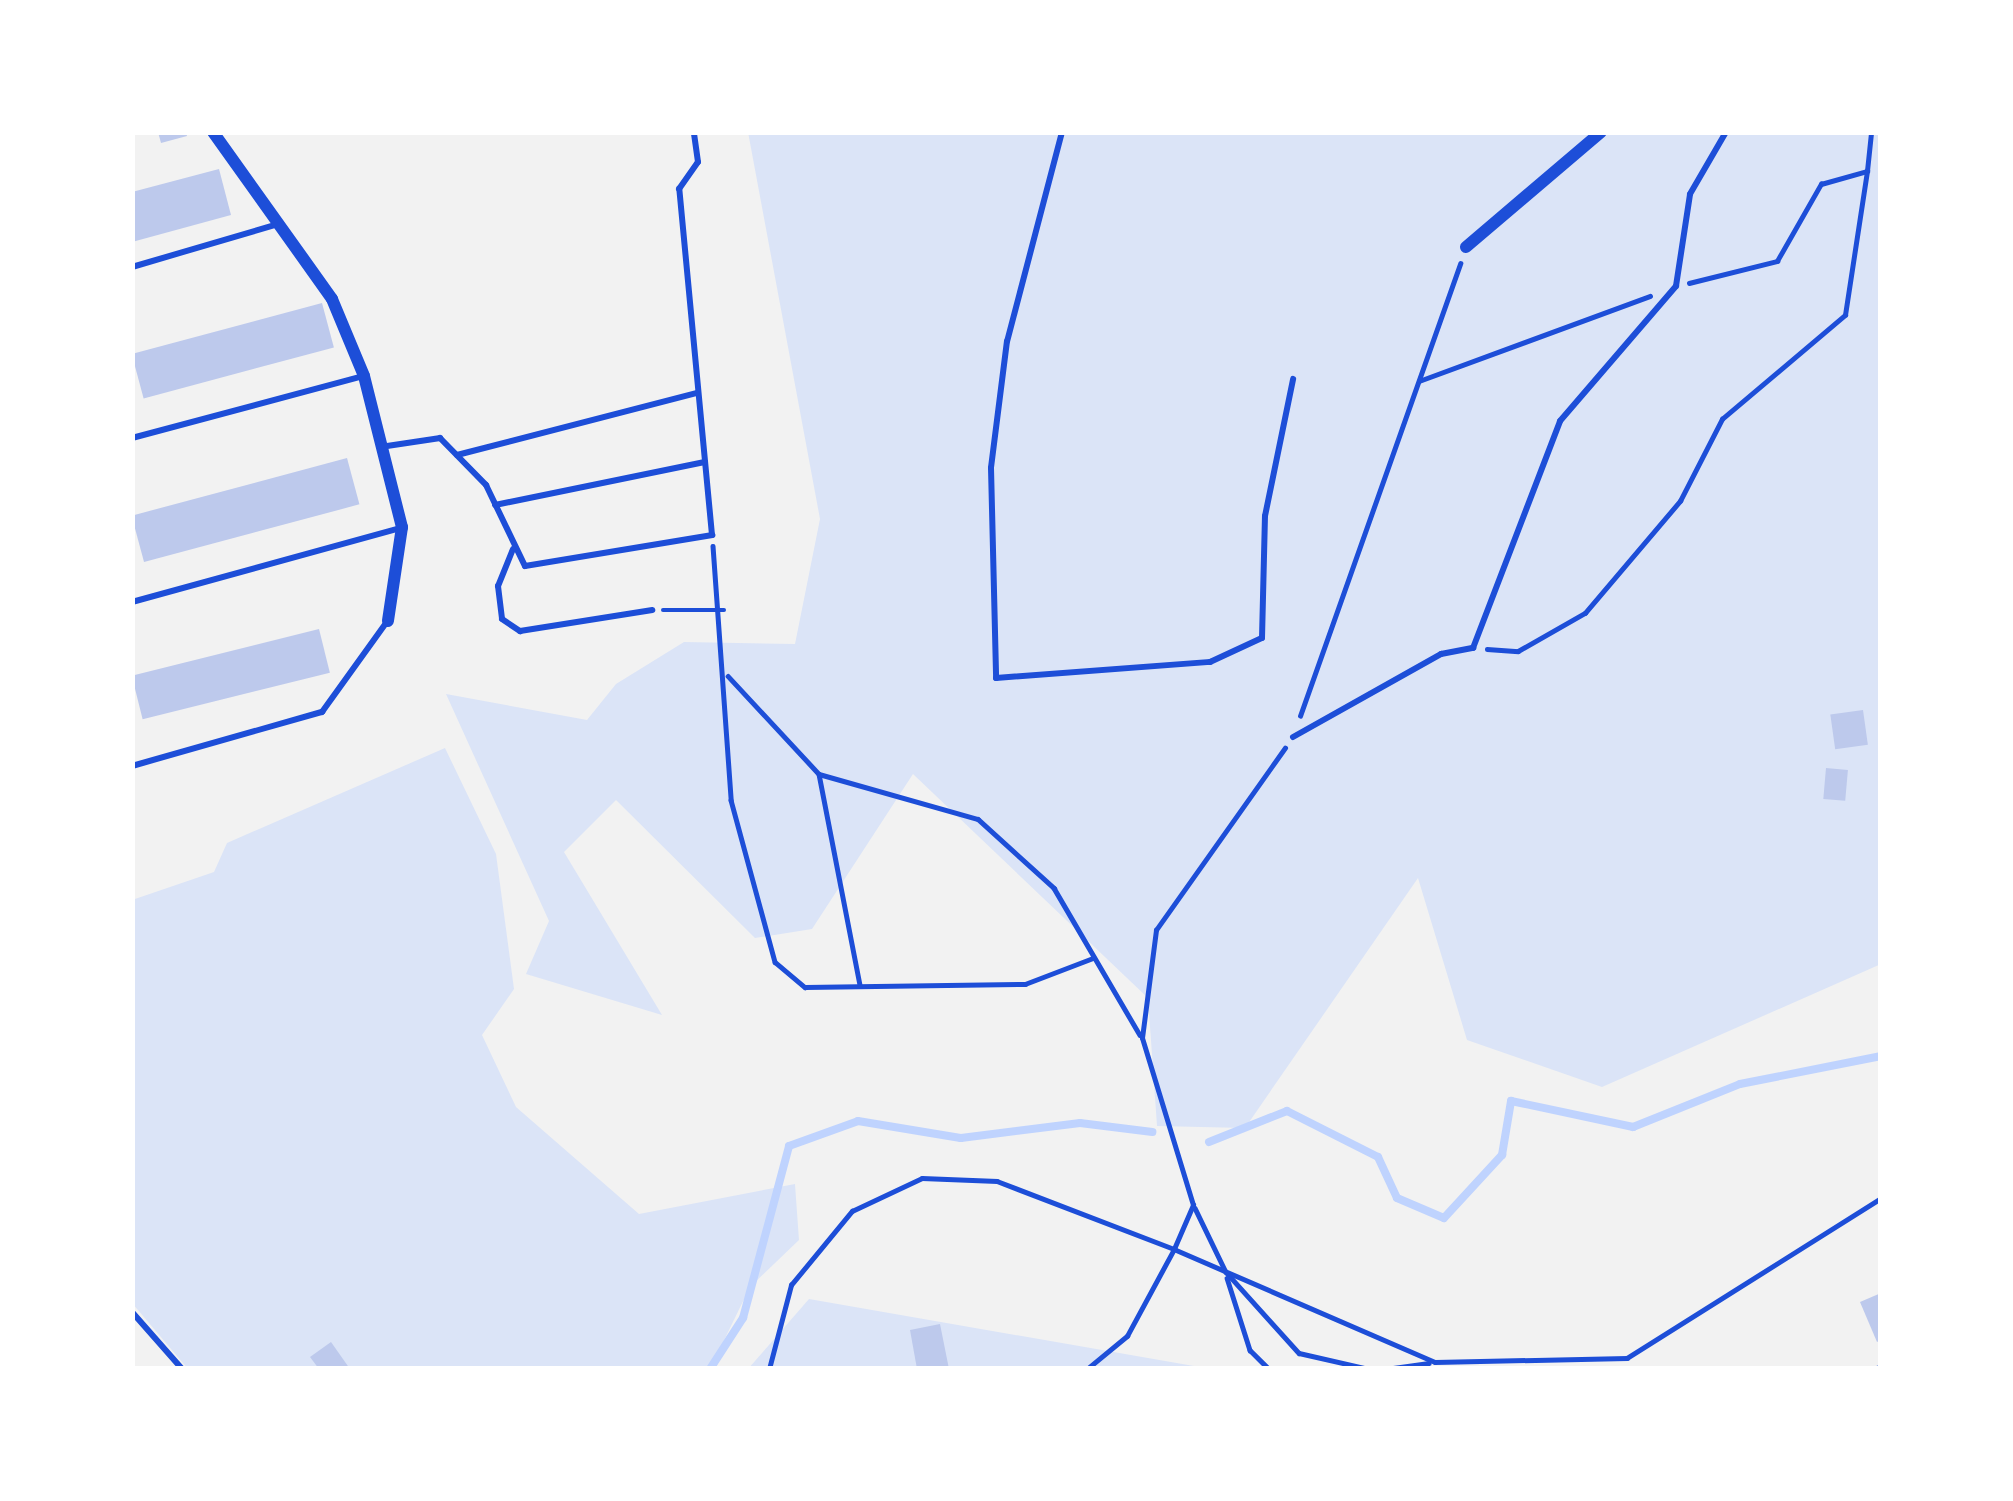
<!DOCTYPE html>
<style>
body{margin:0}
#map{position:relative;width:2013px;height:1501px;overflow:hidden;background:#f2f2f2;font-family:Montserrat,sans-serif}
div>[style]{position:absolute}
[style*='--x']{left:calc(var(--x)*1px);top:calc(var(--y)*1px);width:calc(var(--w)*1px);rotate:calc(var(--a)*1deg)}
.green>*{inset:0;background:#dbe4f7}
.stream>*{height:8px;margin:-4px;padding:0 4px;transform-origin:4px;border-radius:4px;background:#bfd3fe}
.building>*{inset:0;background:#bdc9ec;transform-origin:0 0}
.path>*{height:4.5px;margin:-2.25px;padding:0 2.25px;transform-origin:2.25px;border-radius:2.25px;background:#1d4ed8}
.service>*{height:6px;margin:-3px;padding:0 3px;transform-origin:3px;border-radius:3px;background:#1d4ed8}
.minor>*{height:12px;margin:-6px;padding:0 6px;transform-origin:6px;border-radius:6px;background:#1d4ed8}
span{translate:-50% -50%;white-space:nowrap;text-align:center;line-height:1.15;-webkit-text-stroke:9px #fff;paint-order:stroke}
.frame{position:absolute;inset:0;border:135px solid #fff;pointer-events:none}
</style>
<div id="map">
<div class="green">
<div style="clip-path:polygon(748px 132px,1881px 132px,1881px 964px,1602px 1087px,1467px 1040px,1418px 878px,1245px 1128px,1157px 1126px,1148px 998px,913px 774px,812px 929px,755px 938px,616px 800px,564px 852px,662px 1015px,526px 974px,549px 921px,446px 694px,587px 720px,616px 684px,684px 642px,795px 644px,820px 519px)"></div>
<div style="clip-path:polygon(445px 748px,496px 854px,514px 989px,482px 1035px,516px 1107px,639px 1214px,795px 1184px,799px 1240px,750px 1287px,710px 1369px,188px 1369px,132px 1303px,132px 900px,214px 872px,227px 843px)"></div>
<div style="clip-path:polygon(809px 1299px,1211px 1369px,748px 1369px)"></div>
</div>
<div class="stream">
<div style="--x:1209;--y:1142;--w:84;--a:-21.7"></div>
<div style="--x:1287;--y:1111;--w:102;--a:26.8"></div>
<div style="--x:1378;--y:1157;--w:45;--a:65.1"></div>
<div style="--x:1397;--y:1198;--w:51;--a:23.1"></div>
<div style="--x:1444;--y:1218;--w:86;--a:-47.4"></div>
<div style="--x:1502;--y:1155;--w:55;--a:-80.5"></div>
<div style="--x:1511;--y:1101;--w:125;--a:12"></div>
<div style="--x:1633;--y:1127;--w:115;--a:-21.9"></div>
<div style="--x:1740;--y:1084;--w:144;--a:-11.2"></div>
<div style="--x:710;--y:1369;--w:61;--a:-57.1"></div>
<div style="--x:743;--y:1318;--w:178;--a:-75"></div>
<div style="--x:789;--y:1146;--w:73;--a:-19.9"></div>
<div style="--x:858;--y:1121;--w:104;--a:9.4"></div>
<div style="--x:961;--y:1138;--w:120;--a:-7.2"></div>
<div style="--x:1080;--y:1123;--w:73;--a:7.1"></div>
</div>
<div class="building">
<div style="clip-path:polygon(158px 132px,186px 132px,187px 136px,161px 143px)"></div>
<div style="clip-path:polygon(219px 169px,231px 215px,132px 242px,132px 192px)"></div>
<div style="left:322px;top:303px;width:46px;height:197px;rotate:75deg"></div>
<div style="left:347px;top:458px;width:48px;height:223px;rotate:75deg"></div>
<div style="left:319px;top:629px;width:45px;height:193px;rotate:76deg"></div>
<div style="left:1863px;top:710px;width:35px;height:33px;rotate:82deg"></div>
<div style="left:1826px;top:768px;width:22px;height:31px;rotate:5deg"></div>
<div style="clip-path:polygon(1881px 1293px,1881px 1340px,1877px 1342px,1860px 1302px)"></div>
<div style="clip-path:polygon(940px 1324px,949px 1369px,917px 1369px,910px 1330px)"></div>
<div style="clip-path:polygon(331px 1342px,350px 1369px,319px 1369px,310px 1357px)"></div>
</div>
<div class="path">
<div style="--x:1689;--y:283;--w:91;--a:-14"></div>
<div style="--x:1777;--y:261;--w:89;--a:-60.3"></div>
<div style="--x:1821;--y:184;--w:48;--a:-15.8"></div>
<div style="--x:1867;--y:171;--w:39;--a:-84"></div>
<div style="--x:1419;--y:381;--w:246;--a:-20.2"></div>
<div style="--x:713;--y:546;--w:255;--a:85.9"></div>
<div style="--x:731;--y:800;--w:168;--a:74.8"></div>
<div style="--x:775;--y:962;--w:39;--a:40"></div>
<div style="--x:805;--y:987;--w:220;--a:-0.8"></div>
<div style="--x:1025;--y:984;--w:73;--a:-20.9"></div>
<div style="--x:663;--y:610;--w:61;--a:0"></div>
<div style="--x:1487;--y:649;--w:31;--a:4"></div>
<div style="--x:1518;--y:651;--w:77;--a:-29.6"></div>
<div style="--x:1585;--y:613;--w:147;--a:-49.7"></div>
<div style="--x:1680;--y:501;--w:92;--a:-62.9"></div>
<div style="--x:1722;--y:419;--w:161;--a:-40.2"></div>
<div style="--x:1845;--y:315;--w:146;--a:-81.3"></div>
<div style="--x:728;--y:676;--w:134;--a:47.1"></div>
<div style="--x:819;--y:774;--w:214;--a:79"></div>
<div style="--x:1300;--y:716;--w:480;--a:-70.5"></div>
<div style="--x:819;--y:774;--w:165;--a:15.8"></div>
<div style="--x:978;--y:819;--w:103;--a:42.2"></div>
<div style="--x:1054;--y:888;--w:170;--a:59.7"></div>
<div style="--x:1195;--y:1208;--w:71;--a:64.2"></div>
<div style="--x:1226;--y:1272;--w:109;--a:48"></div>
<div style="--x:1299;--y:1353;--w:72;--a:12.9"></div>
<div style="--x:1227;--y:1278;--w:76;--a:72.3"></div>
<div style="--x:1250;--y:1350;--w:27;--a:45"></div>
<div style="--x:769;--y:1369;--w:87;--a:-75.3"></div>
<div style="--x:791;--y:1285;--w:96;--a:-50.5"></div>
<div style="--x:852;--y:1211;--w:77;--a:-25.2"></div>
<div style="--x:922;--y:1178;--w:75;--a:2.3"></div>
<div style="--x:997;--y:1181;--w:190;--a:21"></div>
<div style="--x:1174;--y:1249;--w:48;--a:-66.6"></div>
<div style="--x:1193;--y:1205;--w:175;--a:-107"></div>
<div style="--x:1142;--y:1038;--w:109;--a:-82.6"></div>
<div style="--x:1156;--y:930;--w:223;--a:-54.7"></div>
<div style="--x:1087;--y:1369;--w:52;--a:-39.5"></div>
<div style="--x:1127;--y:1336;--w:99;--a:-61.6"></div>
<div style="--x:1174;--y:1249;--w:284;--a:23.4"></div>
<div style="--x:1435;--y:1362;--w:192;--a:-1.2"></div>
<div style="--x:1627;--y:1358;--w:300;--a:-32.2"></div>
<div style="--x:1386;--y:1369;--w:43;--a:-7.9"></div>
</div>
<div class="service">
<div style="--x:1062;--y:132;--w:216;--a:104.7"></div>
<div style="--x:1007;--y:341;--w:128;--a:97.2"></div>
<div style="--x:991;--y:468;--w:210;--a:88.6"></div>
<div style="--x:996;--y:678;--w:215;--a:-4.3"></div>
<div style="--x:1210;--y:662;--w:57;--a:-24.8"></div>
<div style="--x:1262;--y:638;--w:122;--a:-88.6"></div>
<div style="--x:1265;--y:516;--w:140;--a:-78.4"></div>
<div style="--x:132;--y:267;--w:152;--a:-16.4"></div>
<div style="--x:132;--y:438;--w:240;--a:-15"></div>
<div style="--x:387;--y:446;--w:54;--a:-8.6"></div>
<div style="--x:440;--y:438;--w:66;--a:45.6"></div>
<div style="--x:486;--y:485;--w:90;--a:64.3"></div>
<div style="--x:525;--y:566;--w:190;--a:-9.4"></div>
<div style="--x:712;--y:535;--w:348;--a:-95.4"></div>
<div style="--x:679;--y:189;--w:33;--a:-55"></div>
<div style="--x:698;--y:162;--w:30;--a:-98"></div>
<div style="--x:457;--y:455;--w:247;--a:-14.5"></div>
<div style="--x:495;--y:505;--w:214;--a:-11.6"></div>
<div style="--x:513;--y:549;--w:40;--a:112"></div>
<div style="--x:498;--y:586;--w:33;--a:83"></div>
<div style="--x:502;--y:619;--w:22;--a:34"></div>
<div style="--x:520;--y:631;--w:134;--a:-9"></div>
<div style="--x:132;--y:602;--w:278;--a:-15.4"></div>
<div style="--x:1293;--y:737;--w:170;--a:-29.3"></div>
<div style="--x:1441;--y:654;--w:33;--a:-11"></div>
<div style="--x:1473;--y:648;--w:243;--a:-69"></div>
<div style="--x:1560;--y:421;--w:178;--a:-49.3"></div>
<div style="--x:1676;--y:286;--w:93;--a:-81.3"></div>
<div style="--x:1690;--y:194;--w:72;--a:-59.9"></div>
<div style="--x:132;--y:766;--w:198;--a:-15.9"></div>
<div style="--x:322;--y:712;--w:110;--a:-54.3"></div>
<div style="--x:132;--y:1312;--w:76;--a:48.7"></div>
<div style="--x:1877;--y:1369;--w:4;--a:-14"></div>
</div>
<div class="minor">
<div style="--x:213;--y:132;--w:205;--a:54.5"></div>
<div style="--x:332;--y:299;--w:83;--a:67.4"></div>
<div style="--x:364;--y:376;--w:156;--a:75.9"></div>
<div style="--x:402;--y:527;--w:95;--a:98.5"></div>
<div style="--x:1466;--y:247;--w:177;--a:-40.4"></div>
</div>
<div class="frame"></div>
</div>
